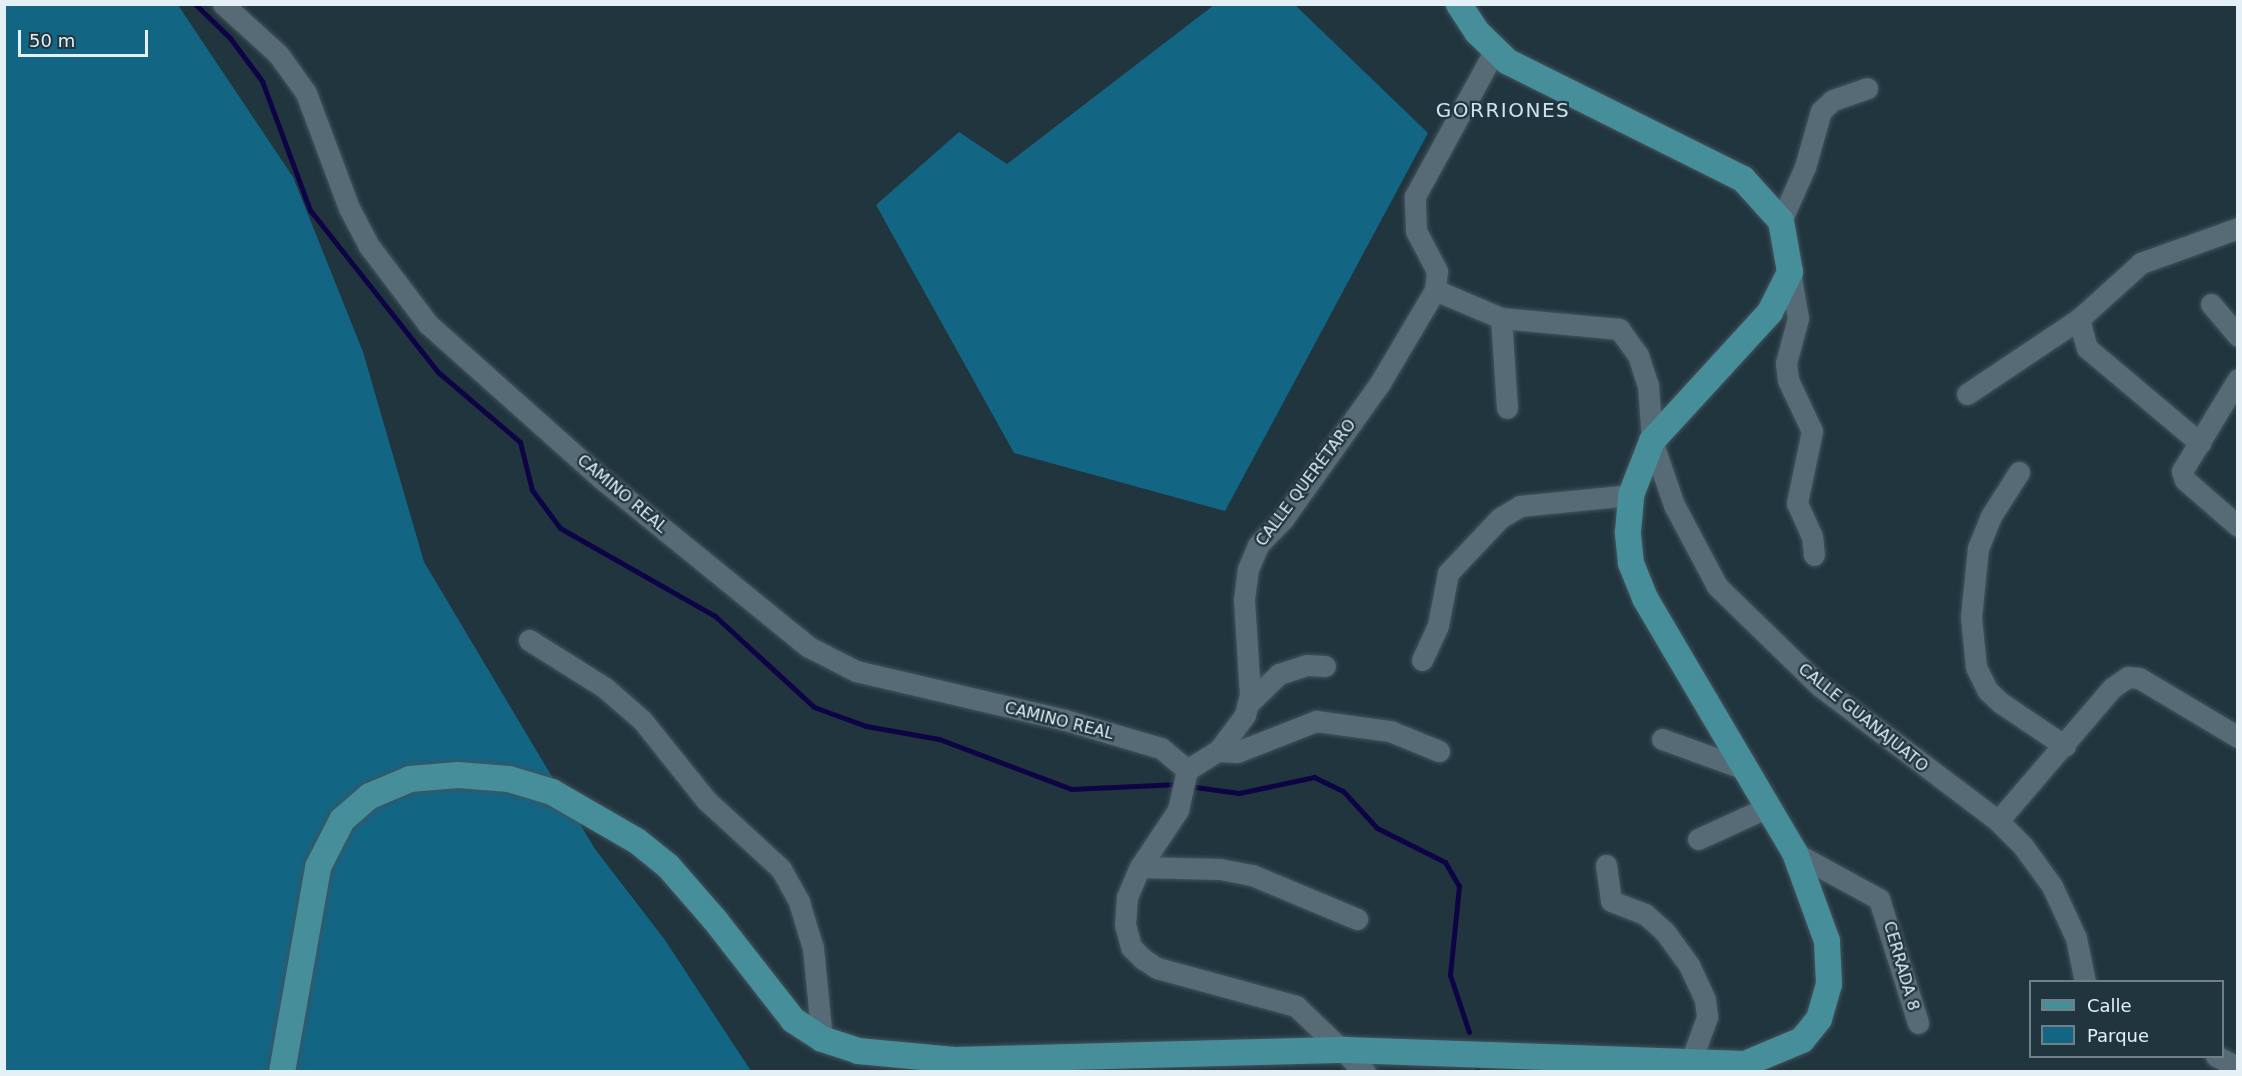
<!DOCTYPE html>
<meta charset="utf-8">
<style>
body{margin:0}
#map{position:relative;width:2242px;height:1076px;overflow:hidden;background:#21353e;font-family:"DejaVu Sans",sans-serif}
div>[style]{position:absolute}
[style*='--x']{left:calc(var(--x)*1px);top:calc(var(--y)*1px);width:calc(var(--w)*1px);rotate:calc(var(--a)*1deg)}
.green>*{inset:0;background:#136584}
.stream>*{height:5px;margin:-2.5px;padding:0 2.5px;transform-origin:2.5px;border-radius:2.5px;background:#0e0445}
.roads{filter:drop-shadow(0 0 2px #42535b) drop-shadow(0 0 2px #42535b)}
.minor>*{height:21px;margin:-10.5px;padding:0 10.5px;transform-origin:10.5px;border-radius:10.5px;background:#566b75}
.major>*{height:26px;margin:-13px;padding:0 13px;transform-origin:13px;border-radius:13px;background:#468e99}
span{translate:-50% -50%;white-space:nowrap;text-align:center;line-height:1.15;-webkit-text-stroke:4.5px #21353e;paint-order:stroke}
.street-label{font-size:16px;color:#e4f0f6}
.quarter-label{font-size:20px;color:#cce3ef;letter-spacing:1.5px}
.frame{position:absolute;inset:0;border:6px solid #e4f0f6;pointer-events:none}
.legend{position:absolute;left:2029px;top:980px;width:195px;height:78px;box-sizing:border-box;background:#21353e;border:2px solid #6f8088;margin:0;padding:8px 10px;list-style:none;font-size:18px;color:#e4f0f6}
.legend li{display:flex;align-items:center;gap:12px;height:30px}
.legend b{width:30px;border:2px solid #6f8088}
.scale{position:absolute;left:18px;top:30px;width:130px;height:27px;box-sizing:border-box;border:3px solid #e4f0f6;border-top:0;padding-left:8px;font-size:18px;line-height:21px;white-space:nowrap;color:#e4f0f6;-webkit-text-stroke:4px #21353e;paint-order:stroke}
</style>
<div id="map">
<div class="green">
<div style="clip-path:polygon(5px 5px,178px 5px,293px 177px,363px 352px,424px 562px,595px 849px,665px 940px,751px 1071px,5px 1072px)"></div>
<div style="clip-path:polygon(1214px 5px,1295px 5px,1428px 133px,1225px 511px,1014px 453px,876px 205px,959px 132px,1007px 164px)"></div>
</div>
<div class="stream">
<div style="--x:195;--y:4;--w:49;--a:44.2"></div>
<div style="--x:230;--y:38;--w:54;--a:53.3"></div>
<div style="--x:262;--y:81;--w:138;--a:69.6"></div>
<div style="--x:310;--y:210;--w:206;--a:51.7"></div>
<div style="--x:438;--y:372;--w:108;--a:40.5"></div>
<div style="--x:520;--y:442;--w:49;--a:76"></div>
<div style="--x:532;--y:490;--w:47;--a:53.6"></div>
<div style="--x:560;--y:528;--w:178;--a:29.6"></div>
<div style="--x:715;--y:616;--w:134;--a:42.6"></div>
<div style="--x:814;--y:707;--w:55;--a:20.1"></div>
<div style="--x:866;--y:726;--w:74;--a:10.1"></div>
<div style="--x:939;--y:739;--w:141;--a:20.7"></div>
<div style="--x:1071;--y:789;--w:108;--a:-2.7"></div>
<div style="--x:1188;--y:786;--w:51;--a:7.8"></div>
<div style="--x:1239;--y:793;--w:77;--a:-12"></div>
<div style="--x:1314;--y:777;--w:32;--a:26"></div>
<div style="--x:1343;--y:791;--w:50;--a:47.4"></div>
<div style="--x:1377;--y:828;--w:76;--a:26.6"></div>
<div style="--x:1445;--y:862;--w:28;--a:60"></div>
<div style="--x:1459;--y:886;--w:89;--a:95.8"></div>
<div style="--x:1450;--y:975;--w:60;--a:71.6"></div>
<div style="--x:1477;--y:1067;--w:5;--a:79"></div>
</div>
<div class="roads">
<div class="minor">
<div style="--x:223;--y:4;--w:74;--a:42.3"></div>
<div style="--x:278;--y:54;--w:48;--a:54.3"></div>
<div style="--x:306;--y:93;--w:123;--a:69.5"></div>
<div style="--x:349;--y:208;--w:43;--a:62.2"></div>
<div style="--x:369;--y:246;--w:98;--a:52.9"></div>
<div style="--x:428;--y:324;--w:233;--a:41.7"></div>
<div style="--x:602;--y:479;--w:267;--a:39.1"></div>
<div style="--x:809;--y:647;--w:53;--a:27.1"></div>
<div style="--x:856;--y:671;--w:215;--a:13.2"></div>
<div style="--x:1065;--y:720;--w:100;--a:16.3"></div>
<div style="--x:1161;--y:748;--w:34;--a:40"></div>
<div style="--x:1781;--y:221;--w:59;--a:-66"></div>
<div style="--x:1805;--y:167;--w:58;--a:-74.1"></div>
<div style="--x:1821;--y:111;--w:16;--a:-43"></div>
<div style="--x:1833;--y:100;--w:36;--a:-19"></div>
<div style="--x:1790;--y:272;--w:47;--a:80.1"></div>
<div style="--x:1798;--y:318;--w:47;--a:104.9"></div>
<div style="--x:1786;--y:363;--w:17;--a:83"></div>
<div style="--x:1788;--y:380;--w:56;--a:64.8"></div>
<div style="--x:1812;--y:431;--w:74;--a:101.8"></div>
<div style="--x:1797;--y:503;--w:36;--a:66"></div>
<div style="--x:1812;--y:536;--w:19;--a:84"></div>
<div style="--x:1435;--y:290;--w:72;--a:23"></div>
<div style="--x:1501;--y:318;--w:119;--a:5.3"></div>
<div style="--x:1619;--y:329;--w:32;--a:54"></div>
<div style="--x:1638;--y:355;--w:32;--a:72"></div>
<div style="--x:1648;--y:385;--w:56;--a:85.9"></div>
<div style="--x:1652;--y:441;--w:68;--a:71"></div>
<div style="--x:1674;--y:505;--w:92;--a:62"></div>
<div style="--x:1717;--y:586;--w:145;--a:44.2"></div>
<div style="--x:1821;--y:687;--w:222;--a:37.1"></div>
<div style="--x:1998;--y:821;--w:35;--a:45"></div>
<div style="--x:2023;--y:846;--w:49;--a:54.1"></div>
<div style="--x:2052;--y:886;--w:57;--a:65.2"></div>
<div style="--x:2076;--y:938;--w:45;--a:78.4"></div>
<div style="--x:2211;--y:304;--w:42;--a:49.8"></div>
<div style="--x:1501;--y:318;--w:90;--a:86.2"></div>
<div style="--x:2079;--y:319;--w:30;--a:75"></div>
<div style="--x:2087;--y:348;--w:148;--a:40.1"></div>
<div style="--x:2238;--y:379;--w:108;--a:121.3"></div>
<div style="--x:2182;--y:471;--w:9;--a:72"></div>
<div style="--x:2185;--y:480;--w:70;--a:41"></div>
<div style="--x:1967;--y:394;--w:135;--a:-33.8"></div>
<div style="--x:2079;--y:319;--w:84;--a:-42.1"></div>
<div style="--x:2141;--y:263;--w:103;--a:-19.8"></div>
<div style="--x:2019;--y:472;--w:52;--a:122.5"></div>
<div style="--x:1991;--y:516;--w:35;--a:112"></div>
<div style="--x:1978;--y:548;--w:69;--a:95.8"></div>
<div style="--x:1971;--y:617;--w:50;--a:84.3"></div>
<div style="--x:1976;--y:667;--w:25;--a:64"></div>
<div style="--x:1987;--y:690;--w:19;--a:43"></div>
<div style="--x:2001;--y:703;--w:77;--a:33.9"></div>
<div style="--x:529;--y:640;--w:89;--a:32.1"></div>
<div style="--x:604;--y:687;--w:50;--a:41"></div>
<div style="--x:642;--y:720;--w:102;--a:51.3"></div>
<div style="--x:706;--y:800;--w:102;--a:42.6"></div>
<div style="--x:781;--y:869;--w:38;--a:61"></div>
<div style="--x:799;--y:902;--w:48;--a:73.1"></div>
<div style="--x:813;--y:948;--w:91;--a:84.4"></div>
<div style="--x:1422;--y:660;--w:38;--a:-65"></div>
<div style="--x:1438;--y:625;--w:53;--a:-79.1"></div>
<div style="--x:1448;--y:573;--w:76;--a:-46.6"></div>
<div style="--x:1500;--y:518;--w:23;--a:-31"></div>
<div style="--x:1520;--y:506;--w:112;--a:-5.7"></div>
<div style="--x:1247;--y:705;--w:45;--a:-44.1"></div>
<div style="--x:1279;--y:674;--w:29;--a:-18"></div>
<div style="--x:1307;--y:665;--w:18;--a:3"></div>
<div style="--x:1662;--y:739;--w:88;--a:19.9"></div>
<div style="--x:1218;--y:751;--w:19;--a:3"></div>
<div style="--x:1237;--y:752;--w:85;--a:-21.4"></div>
<div style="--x:1316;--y:721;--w:75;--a:7.7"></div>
<div style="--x:1390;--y:731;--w:53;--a:22.2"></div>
<div style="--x:1998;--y:821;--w:175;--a:-49.4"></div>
<div style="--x:2112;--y:688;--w:19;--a:-35"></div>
<div style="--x:2128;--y:677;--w:11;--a:5"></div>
<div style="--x:2139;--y:678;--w:115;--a:30.8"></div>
<div style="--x:1698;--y:839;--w:77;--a:-24.6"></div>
<div style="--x:1795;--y:853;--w:96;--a:28.7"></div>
<div style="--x:1879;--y:899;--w:130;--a:72.5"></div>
<div style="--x:1606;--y:865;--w:36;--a:82"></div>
<div style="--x:1611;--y:901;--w:36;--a:21"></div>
<div style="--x:1645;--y:914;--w:27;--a:42"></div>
<div style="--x:1665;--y:932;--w:41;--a:54"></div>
<div style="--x:1689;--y:965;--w:38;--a:65"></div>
<div style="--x:1705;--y:1000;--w:17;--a:83"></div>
<div style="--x:1707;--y:1017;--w:50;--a:109.9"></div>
<div style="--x:1140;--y:867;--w:80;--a:1.4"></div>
<div style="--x:1220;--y:869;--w:33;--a:11"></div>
<div style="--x:1252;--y:875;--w:114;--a:22.7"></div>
<div style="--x:2216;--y:1056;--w:25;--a:27"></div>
<div style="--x:1365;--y:1072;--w:95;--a:-136.3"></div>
<div style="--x:1296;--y:1006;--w:144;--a:-164.7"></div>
<div style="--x:1157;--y:968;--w:17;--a:-147"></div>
<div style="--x:1143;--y:959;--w:17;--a:-135"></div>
<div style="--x:1131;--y:947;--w:23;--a:-105"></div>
<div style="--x:1125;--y:925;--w:28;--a:-86"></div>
<div style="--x:1127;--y:897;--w:33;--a:-67"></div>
<div style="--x:1140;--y:867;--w:69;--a:-56.3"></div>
<div style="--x:1178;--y:810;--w:41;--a:-77.3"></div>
<div style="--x:1187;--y:770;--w:36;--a:-32"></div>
<div style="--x:1218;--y:751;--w:45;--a:-53.1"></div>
<div style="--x:1245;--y:715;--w:21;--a:-76"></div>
<div style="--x:1250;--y:695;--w:95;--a:-93.6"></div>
<div style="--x:1244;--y:600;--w:31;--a:-83"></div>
<div style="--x:1248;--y:569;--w:26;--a:-67"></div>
<div style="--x:1258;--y:545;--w:36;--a:-46"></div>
<div style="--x:1283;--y:519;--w:167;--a:-54.5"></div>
<div style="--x:1380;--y:383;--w:108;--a:-59.4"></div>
<div style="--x:1435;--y:290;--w:19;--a:-84"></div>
<div style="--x:1437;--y:271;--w:45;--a:-117.7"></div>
<div style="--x:1416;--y:231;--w:35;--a:-92"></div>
<div style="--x:1415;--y:196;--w:166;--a:-61.3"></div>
</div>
<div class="major">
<div style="--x:282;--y:1072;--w:208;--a:-80"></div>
<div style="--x:318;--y:867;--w:53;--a:-62.9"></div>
<div style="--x:342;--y:820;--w:37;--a:-41"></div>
<div style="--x:370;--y:796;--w:43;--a:-23"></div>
<div style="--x:410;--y:779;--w:48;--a:-4.8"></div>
<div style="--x:458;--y:775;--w:51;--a:4.5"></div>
<div style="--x:509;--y:779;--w:45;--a:16.8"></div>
<div style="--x:552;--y:792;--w:98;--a:30"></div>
<div style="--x:637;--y:841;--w:40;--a:39"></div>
<div style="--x:668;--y:866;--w:72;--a:49"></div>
<div style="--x:715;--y:920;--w:127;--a:52"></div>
<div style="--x:793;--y:1020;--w:35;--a:33"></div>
<div style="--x:822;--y:1039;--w:38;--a:18"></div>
<div style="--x:858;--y:1051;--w:97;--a:5.3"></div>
<div style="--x:955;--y:1060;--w:392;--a:-1.5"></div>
<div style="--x:1347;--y:1050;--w:398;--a:2"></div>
<div style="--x:1745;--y:1064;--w:62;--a:-22.8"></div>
<div style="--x:1802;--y:1040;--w:27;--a:-51"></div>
<div style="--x:1819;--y:1019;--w:36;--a:-74"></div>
<div style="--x:1829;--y:984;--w:43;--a:-92.7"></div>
<div style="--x:1827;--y:941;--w:94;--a:-110"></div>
<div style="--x:1795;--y:853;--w:296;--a:-120.5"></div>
<div style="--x:1645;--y:598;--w:38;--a:-112"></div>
<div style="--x:1631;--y:563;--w:31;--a:-96"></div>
<div style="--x:1628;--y:532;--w:37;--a:-85"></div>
<div style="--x:1631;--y:495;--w:58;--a:-68.7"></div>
<div style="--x:1652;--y:441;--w:175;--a:-47.5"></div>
<div style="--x:1770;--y:312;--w:45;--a:-63.4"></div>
<div style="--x:1790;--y:272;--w:52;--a:-100"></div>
<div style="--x:1781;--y:221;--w:57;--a:-132.1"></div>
<div style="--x:1743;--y:179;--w:263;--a:-153.5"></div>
<div style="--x:1508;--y:62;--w:43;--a:-135.9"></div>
<div style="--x:1477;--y:32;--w:33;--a:-123"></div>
</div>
</div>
<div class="street-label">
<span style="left:1306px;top:483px;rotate:-53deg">CALLE QUERÉTARO</span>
<span style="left:622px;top:494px;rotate:40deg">CAMINO REAL</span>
<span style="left:1863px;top:718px;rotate:39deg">CALLE GUANAJUATO</span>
<span style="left:1059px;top:721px;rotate:14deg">CAMINO REAL</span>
<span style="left:1901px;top:966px;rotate:74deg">CERRADA 8</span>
</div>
<div class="quarter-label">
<span style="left:1503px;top:110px">GORRIONES</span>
</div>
<div class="frame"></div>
<ul class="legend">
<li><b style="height:8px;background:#468e99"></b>Calle</li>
<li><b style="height:16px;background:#136584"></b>Parque</li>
</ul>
<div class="scale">50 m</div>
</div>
